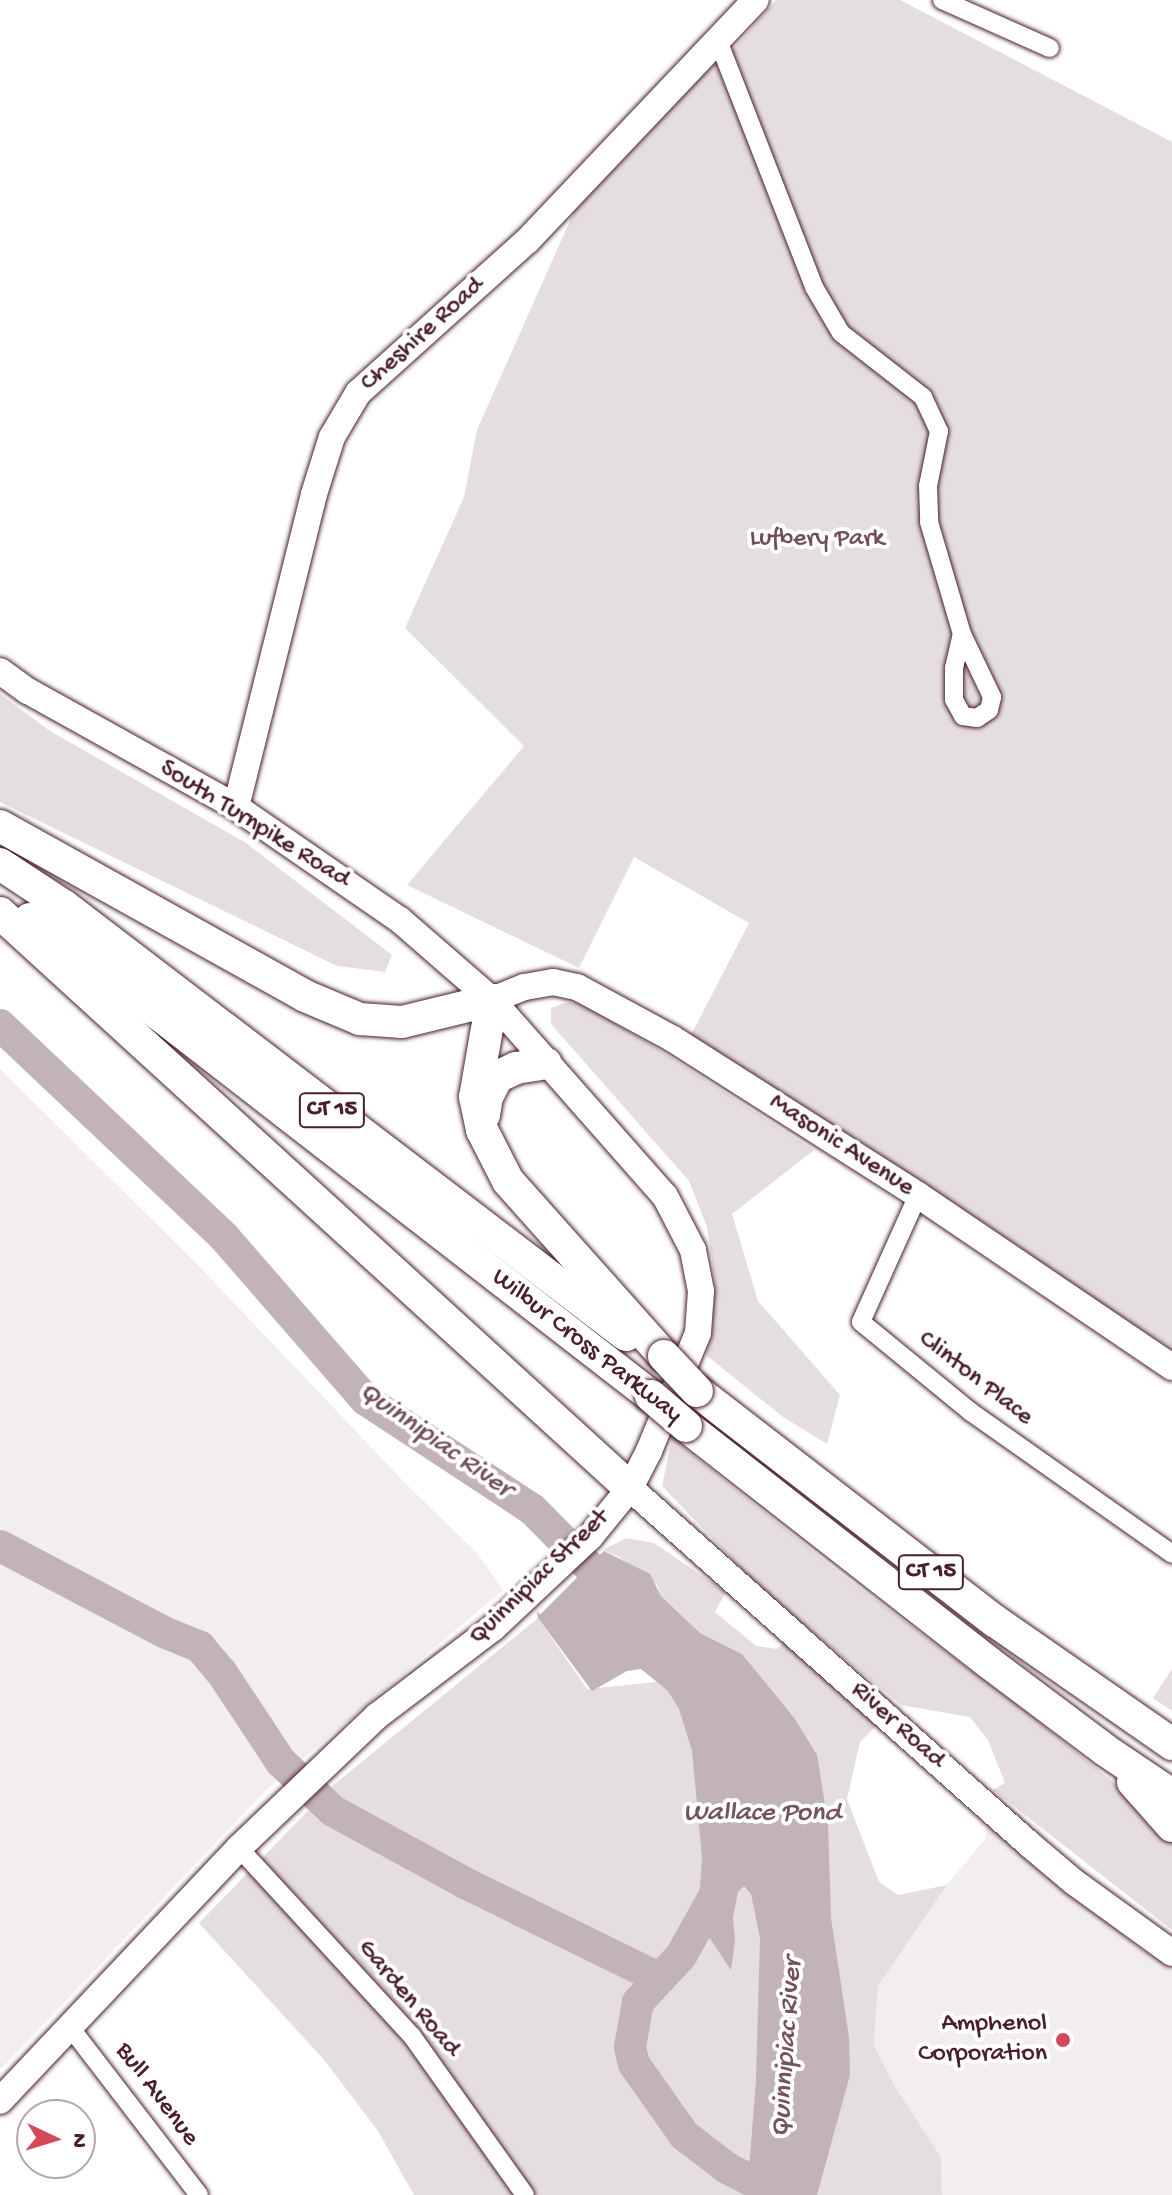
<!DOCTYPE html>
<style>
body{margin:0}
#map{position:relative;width:1172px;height:2195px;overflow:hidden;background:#fff;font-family:"Gochi Hand",sans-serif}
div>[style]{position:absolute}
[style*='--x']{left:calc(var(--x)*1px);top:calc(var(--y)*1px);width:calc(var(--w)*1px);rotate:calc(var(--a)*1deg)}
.built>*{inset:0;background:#f2eeef}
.green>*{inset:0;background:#e5dee0}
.water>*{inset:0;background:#c1b3b6}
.pier>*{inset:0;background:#fff;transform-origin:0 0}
.river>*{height:32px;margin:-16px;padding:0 16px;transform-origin:16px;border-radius:16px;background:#c1b3b6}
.roads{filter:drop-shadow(0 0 2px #4a1f2b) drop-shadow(0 0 2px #4a1f2b)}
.street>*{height:18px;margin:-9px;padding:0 9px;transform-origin:9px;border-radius:9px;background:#fff}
.secondary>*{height:26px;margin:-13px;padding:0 13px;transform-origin:13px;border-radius:13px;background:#fff}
.highway>*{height:32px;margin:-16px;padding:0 16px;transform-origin:16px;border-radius:16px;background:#fff}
.bridges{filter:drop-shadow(0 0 2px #4a1f2b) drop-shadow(0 0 2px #4a1f2b)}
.highway-bridge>*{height:32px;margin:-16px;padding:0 16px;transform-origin:16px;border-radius:16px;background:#fff}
.dots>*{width:22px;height:22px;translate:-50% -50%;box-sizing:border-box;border:4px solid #fff;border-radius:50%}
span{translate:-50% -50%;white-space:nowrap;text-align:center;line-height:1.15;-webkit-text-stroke:8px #fff;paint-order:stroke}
.shield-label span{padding:2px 6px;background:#fff;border:2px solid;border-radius:6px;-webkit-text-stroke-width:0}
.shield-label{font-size:24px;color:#4a1f2b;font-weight:700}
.street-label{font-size:26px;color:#4a1f2b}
.park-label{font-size:26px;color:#714f58}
.poi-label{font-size:26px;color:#4a1f2b}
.right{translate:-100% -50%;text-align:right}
.water-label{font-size:28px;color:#74535c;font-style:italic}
.north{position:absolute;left:16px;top:2099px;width:80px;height:80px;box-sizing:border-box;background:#fff;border:2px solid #b7a5aa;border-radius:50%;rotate:94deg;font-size:22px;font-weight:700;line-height:32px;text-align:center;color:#4a1f2b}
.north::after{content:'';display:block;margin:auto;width:28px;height:36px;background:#d1495b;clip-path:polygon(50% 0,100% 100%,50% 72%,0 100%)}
</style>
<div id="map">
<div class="built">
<div style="clip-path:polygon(0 1069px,196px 1263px,406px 1484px,477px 1553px,503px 1590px,266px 1790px,0 2070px)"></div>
<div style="clip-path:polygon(987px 1824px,1139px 1948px,1172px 1967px,1172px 2195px,942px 2195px,941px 2157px,894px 2085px,874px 2045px,878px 1986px,947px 1885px,985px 1839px)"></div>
</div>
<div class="green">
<div style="clip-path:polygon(776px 0,900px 0,1172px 142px,1172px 1350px,690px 1037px,749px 923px,634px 857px,579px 968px,407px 885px,524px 746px,405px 628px,464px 497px,477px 430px,580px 198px,705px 72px,728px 55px)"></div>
<div style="clip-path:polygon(0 694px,50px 731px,246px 843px,392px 955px,385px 972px,337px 966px,0 802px)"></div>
<div style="clip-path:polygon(568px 1002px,580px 1003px,650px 1044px,814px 1150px,732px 1214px,758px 1301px,840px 1395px,827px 1444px,783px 1417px,706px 1355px,712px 1330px,715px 1282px,707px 1227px,689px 1181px,551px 1024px,551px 1008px)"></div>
<div style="clip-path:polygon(672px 1438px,845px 1577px,1027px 1712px,1123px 1790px,1172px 1838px,1172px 1930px,993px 1790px,1005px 1783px,988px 1740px,970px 1717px,901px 1705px,759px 1587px,662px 1486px)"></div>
<div style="clip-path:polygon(626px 1538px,654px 1543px,726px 1592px,715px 1612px,756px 1646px,777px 1649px,784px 1642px,878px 1724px,860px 1742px,847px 1799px,879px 1882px,898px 1895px,947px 1885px,878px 1986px,874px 2045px,894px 2085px,941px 2157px,942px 2195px,414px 2195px,378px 2131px,325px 2061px,199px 1923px,331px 1787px,538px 1618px,587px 1689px,756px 1672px,742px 1654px,700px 1633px,661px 1596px,657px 1585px,619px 1557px,603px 1550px)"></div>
<div style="clip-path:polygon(1172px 1669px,1172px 1711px,1153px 1698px)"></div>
</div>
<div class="water">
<div style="clip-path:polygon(604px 1551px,650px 1574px,661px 1596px,700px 1633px,742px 1654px,795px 1719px,817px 1755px,828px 1823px,831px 1918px,849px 2037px,850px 2075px,817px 2195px,747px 2195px,756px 2080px,760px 1938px,751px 1894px,744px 1886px,738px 1892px,733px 1917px,735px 1941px,731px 1970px,703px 1928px,699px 1901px,702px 1858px,692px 1751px,679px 1709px,668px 1691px,641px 1669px,627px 1671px,592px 1691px,538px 1618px,537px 1612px)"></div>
</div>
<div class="pier">
<div style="left:601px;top:1548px;width:4px;height:90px;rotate:45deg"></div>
</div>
<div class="river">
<div style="--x:0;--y:1025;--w:310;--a:43.4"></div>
<div style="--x:225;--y:1238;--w:215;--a:49"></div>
<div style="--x:366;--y:1400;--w:199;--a:33.3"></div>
<div style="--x:532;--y:1509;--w:121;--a:45.3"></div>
<div style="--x:0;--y:1546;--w:187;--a:27.7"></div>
<div style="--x:166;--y:1633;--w:37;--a:22"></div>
<div style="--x:200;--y:1647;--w:34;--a:50"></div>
<div style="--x:222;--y:1673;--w:107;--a:56.5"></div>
<div style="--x:281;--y:1762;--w:71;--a:43.3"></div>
<div style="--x:333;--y:1811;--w:150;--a:28.6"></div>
<div style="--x:465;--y:1883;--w:216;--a:26.1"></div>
<div style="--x:721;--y:1884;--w:82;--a:119.1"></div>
<div style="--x:681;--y:1956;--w:63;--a:133.1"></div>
<div style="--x:638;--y:2002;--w:46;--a:100.1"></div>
<div style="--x:630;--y:2047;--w:17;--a:77"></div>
<div style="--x:634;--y:2064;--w:87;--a:54.8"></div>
<div style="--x:684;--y:2135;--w:54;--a:37.5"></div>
<div style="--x:727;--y:2168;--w:59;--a:27.4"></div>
</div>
<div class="roads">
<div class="street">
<div style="--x:942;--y:0;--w:118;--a:24"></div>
<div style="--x:719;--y:43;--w:262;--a:68.7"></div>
<div style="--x:814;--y:287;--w:53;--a:59.6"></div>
<div style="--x:841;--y:333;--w:104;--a:38"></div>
<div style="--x:923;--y:397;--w:38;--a:65"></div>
<div style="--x:939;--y:431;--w:56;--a:101.3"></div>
<div style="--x:928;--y:486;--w:36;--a:88"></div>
<div style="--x:929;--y:522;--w:117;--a:73.6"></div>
<div style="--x:962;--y:634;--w:70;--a:64.5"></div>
<div style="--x:992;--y:697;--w:13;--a:103"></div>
<div style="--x:989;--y:710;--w:14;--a:146"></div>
<div style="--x:977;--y:718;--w:14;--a:-172"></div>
<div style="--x:963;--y:716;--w:18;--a:-119"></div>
<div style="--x:954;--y:700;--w:32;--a:-90"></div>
<div style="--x:954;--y:668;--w:35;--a:-77"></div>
<div style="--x:918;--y:1195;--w:139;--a:114.2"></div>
<div style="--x:861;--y:1322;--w:142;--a:39.3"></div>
<div style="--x:971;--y:1412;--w:246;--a:35.2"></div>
<div style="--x:239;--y:1848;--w:255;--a:47.4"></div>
<div style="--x:412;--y:2036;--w:195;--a:54.6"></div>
<div style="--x:70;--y:2027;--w:212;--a:52.5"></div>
</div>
<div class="secondary">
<div style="--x:0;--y:671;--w:34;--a:36"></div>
<div style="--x:28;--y:691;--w:238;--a:29.1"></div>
<div style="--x:236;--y:807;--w:199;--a:34.6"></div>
<div style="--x:400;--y:920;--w:122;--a:41"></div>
<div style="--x:492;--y:1000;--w:261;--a:48.6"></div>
<div style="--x:665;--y:1196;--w:61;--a:62.6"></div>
<div style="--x:693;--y:1250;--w:42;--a:79"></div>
<div style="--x:701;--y:1291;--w:42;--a:94.1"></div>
<div style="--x:698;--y:1333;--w:128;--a:112.6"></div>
<div style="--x:649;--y:1451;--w:42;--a:117.2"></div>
<div style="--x:630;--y:1488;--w:63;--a:129.2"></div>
<div style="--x:590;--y:1537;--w:133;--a:136.8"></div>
<div style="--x:493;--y:1628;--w:146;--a:142.8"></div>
<div style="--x:377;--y:1716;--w:191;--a:136.3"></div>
<div style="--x:239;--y:1848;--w:348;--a:133.4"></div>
<div style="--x:236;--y:807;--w:323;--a:-76"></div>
<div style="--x:314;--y:494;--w:60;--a:-72.5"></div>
<div style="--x:332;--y:437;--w:51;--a:-59.4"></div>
<div style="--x:358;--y:393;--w:227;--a:-42"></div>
<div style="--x:527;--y:241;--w:332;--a:-46.5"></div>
<div style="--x:492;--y:1000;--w:35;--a:-22"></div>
<div style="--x:525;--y:987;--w:28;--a:-10"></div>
<div style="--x:553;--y:982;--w:25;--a:12"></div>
<div style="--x:577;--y:987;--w:109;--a:28.4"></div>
<div style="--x:673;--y:1039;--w:290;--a:32.5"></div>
<div style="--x:918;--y:1195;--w:307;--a:34.1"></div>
<div style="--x:630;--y:1488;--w:535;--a:41.74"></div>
<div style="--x:1029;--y:1844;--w:59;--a:40.2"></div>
<div style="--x:1074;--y:1882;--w:121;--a:35.9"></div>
</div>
<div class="highway">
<div style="--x:0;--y:826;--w:349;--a:29.1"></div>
<div style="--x:305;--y:996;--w:60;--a:22.7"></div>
<div style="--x:360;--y:1019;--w:42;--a:4.1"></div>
<div style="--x:402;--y:1022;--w:93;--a:-13.7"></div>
<div style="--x:492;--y:1000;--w:98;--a:99.9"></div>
<div style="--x:475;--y:1097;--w:34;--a:78"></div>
<div style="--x:482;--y:1130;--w:57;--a:63"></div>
<div style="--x:508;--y:1181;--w:234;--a:48.3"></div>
<div style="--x:0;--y:864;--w:77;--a:33.3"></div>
<div style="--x:64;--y:906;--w:707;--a:37.36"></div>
<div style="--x:0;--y:913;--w:853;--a:42.39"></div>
<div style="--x:30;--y:919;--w:50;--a:33.7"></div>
<div style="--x:72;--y:947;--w:733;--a:37.79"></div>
<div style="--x:484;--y:1115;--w:18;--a:-81"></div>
<div style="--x:487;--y:1097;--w:22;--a:-63"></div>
<div style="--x:497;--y:1077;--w:21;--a:-25"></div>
<div style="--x:516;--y:1068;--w:30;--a:-9"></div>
<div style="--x:697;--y:1391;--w:376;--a:37.7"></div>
<div style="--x:995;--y:1621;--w:216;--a:34.8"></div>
<div style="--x:686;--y:1426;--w:383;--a:38"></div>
<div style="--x:988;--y:1662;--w:146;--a:36.9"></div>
<div style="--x:1105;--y:1750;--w:81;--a:33.9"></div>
<div style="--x:1133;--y:1782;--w:59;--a:48.4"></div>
</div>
</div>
<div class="bridges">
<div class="highway-bridge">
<div style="--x:664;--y:1356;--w:48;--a:46.7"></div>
<div style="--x:651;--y:1396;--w:46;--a:40.6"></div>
</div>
</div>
<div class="dots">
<div style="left:1063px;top:2040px;background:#d1495b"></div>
</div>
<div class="shield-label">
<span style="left:332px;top:1110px">CT 15</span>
<span style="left:931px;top:1572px">CT 15</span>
</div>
<div class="street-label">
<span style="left:423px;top:335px;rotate:-42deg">Cheshire Road</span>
<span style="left:254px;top:825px;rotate:32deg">South Turnpike Road</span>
<span style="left:841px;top:1146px;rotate:33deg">Masonic Avenue</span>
<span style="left:586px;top:1347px;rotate:38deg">Wilbur Cross Parkway</span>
<span style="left:975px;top:1379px;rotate:38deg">Clinton Place</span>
<span style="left:540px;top:1578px;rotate:-44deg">Quinnipiac Street</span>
<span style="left:897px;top:1726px;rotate:42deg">River Road</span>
<span style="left:408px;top:1999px;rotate:50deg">Garden Road</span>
<span style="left:156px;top:2095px;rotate:53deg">Bull Avenue</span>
</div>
<div class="park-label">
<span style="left:817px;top:540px">Lufbery Park</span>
</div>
<div class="poi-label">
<span class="right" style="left:1047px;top:2040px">Amphenol<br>Corporation</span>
</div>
<div class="water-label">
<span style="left:435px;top:1441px;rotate:35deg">Quinnipiac River</span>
<span style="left:762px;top:1814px">Wallace Pond</span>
<span style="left:788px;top:2048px;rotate:-86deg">Quinnipiac River</span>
</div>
<div class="north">N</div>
</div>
